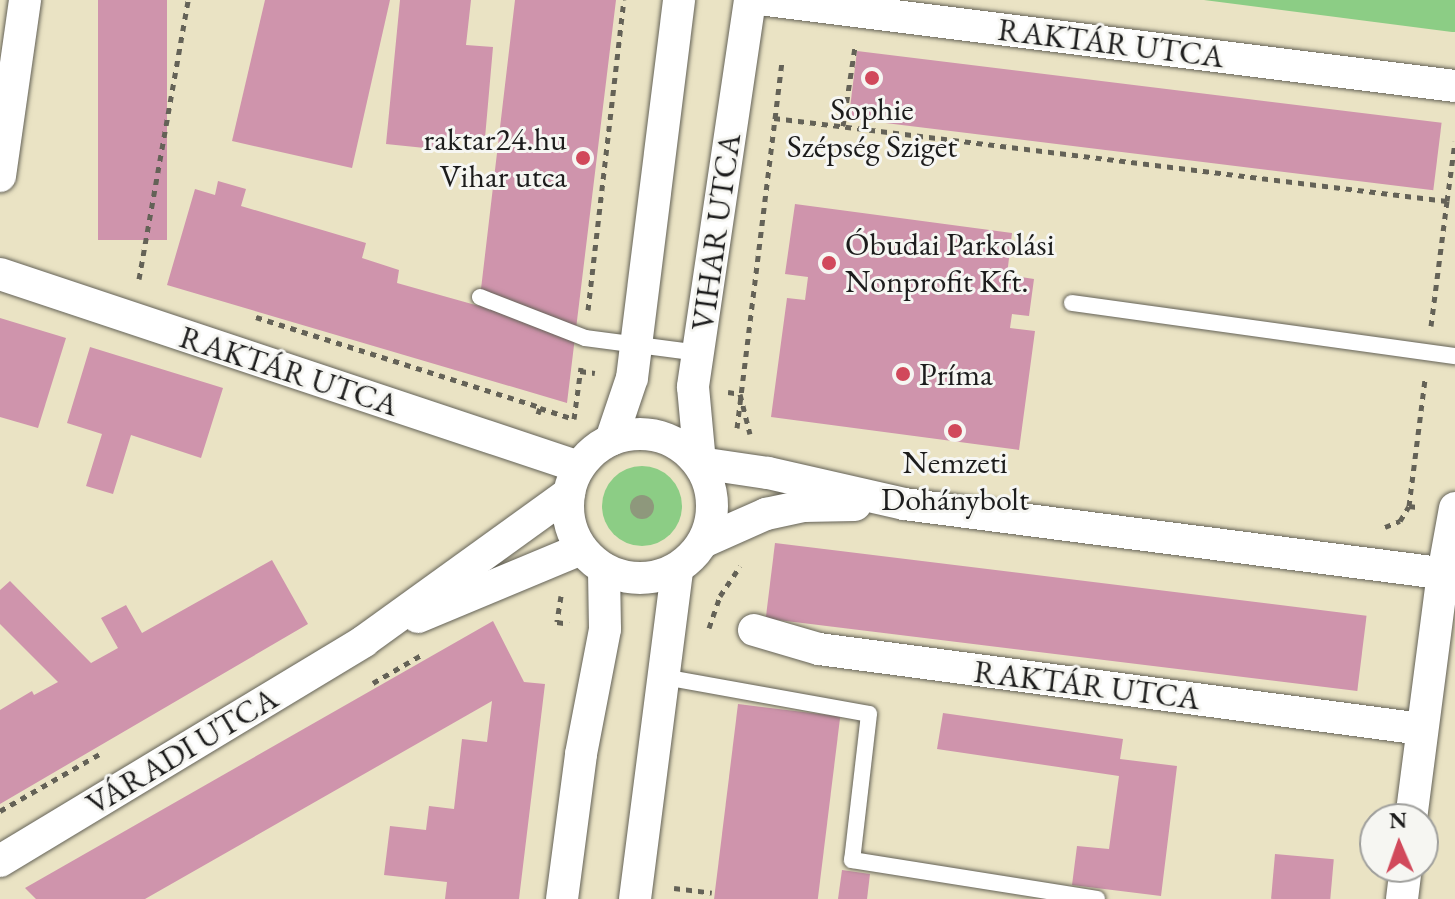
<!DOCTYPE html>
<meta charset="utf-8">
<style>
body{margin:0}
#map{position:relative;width:1455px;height:899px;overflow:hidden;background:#eae3c4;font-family:"EB Garamond",serif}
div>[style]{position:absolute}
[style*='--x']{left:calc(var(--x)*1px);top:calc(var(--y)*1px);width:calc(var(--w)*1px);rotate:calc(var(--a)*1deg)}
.green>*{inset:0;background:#8ccd85}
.round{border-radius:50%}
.building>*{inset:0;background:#cf94ac;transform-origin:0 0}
.path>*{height:5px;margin-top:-2.5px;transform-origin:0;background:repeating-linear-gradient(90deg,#646257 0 6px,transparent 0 12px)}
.roads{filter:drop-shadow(0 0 2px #646257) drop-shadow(0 0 2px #646257)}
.service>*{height:16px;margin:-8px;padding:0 8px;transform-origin:8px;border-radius:8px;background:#fff}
.minor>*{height:32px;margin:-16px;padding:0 16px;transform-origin:16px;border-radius:16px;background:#fff}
.minor>.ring{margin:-16px;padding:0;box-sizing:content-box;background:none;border:32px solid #fff;border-radius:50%}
.trees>*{width:24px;height:24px;margin:-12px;border-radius:50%;background:#8e987c}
.dots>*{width:22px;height:22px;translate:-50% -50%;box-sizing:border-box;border:4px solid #f6f6f2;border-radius:50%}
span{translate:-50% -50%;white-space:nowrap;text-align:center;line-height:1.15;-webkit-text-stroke:6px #f6f6f2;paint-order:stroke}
.street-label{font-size:32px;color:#1c1c1c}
.poi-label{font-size:32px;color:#1c1c1c}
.right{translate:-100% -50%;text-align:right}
.left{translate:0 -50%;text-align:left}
.north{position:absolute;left:1359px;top:803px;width:80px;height:80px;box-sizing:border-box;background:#f6f6f2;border:2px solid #9f9f9c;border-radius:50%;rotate:358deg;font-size:22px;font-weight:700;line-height:32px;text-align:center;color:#1c1c1c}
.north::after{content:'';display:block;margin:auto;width:28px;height:36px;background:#d1495b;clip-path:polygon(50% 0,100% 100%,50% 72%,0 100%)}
</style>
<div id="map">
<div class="green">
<div style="clip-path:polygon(1204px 0,1455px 0,1455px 32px,1452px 32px)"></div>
<div class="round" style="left:602px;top:466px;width:80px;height:80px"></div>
</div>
<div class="building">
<div style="left:98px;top:0;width:69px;height:240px"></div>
<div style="clip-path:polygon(265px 0,390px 0,352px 168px,232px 141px)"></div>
<div style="clip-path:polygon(400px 0,471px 0,466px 45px,493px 47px,485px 138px,456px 136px,454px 151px,386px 144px)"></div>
<div style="clip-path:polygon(515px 0,616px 0,567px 403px,167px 285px,195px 189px,215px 195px,218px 181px,246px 189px,241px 206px,366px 243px,362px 258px,399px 270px,397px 283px,479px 306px)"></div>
<div style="left:857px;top:51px;width:589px;height:68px;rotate:7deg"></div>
<div style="clip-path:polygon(795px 204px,1012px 233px,1007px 275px,1034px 279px,1029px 316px,1012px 314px,1010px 328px,1035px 331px,1019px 450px,771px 417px,787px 298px,805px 300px,808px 277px,785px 274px)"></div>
<div style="clip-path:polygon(0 318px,66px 338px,38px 428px,0 417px)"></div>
<div style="clip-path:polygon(90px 347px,223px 388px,201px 458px,131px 435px,113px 494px,86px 486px,102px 434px,67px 423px)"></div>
<div style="left:775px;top:543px;width:596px;height:76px;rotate:7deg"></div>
<div style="clip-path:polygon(272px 560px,308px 624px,0 804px,0 710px,32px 691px,34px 695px,58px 682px,0 624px,0 590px,10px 581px,91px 663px,118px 648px,101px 618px,126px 605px,142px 633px)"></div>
<div style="clip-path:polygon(493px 621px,524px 682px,545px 684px,519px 899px,445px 899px,447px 882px,384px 875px,390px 826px,426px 830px,429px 806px,454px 809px,462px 739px,487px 742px,492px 701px,145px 899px,36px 899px,25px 888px)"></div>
<div style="left:738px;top:704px;width:103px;height:197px;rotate:7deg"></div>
<div style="clip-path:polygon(943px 713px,1123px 739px,1120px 759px,1177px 766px,1161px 896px,1072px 885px,1077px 846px,1109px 849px,1119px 776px,937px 749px)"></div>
<div style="left:1275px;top:854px;width:59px;height:45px;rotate:5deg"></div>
<div style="clip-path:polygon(842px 870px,870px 874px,867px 899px,838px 899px)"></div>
</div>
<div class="path">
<div style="--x:774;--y:118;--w:678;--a:7.03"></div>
<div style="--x:1447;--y:201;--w:60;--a:-82.3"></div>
<div style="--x:843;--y:126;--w:80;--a:-81.4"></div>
<div style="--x:139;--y:279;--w:283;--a:-80"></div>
<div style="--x:588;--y:310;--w:312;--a:-83.4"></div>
<div style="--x:256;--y:317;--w:298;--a:17.6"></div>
<div style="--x:1431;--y:326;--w:126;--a:-82.7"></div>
<div style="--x:580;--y:371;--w:15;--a:8"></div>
<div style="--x:728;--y:392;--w:12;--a:9"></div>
<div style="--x:740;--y:394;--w:41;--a:76"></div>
<div style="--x:538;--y:414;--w:6;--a:-72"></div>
<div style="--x:540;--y:408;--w:36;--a:18"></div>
<div style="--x:574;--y:419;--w:52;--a:-82.3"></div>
<div style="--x:737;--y:428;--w:371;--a:-83"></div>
<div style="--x:1409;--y:506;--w:127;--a:-82.8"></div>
<div style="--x:1385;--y:527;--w:16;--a:-22"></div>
<div style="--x:1400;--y:521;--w:17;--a:-59"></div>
<div style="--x:1409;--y:506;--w:8;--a:7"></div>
<div style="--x:561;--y:596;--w:26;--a:99"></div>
<div style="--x:557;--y:622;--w:12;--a:9"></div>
<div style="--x:709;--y:628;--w:34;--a:-71"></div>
<div style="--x:720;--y:596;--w:36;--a:-56"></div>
<div style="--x:373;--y:683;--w:58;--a:-30.1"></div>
<div style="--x:0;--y:811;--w:119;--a:-29.8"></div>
<div style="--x:674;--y:888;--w:38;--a:7"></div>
</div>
<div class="roads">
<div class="service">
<div style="--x:480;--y:297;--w:113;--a:21.3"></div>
<div style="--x:585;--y:338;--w:115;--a:7.5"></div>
<div style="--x:1072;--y:303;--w:387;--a:7.9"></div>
<div style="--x:664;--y:677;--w:208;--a:10.2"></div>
<div style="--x:869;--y:714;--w:147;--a:96.6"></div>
<div style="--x:852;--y:860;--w:248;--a:9"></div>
</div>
<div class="minor">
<div style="--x:750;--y:0;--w:391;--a:98.4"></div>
<div style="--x:693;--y:387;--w:76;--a:84.7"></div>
<div style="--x:700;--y:463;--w:69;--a:8.4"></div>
<div style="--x:768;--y:473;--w:139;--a:12.8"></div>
<div style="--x:904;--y:504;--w:556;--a:7.34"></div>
<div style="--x:767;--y:0;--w:693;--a:7.13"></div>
<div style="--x:0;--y:176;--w:178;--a:-81.9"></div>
<div style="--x:0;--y:274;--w:610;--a:18.43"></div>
<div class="ring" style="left:568px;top:434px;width:112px;height:112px"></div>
<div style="--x:611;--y:440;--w:65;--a:-71.3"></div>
<div style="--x:632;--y:378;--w:381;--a:-82.9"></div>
<div style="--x:705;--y:541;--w:67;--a:-23.9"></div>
<div style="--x:766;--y:514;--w:39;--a:-12"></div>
<div style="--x:804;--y:506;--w:51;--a:-1.1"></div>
<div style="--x:418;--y:617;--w:177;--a:-22.6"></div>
<div style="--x:754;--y:630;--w:68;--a:16.3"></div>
<div style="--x:819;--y:649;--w:608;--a:7.56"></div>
<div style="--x:1411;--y:819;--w:247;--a:-82.6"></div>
<div style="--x:1443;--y:574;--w:67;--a:-79.7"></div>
<div style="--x:0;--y:861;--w:425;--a:-31.1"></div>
<div style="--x:364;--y:641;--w:253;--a:-35.8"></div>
<div style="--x:562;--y:899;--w:146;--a:-82.5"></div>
<div style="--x:581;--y:754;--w:127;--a:-79.1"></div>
<div style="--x:605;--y:629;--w:60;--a:-91"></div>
<div style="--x:635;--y:899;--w:332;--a:-82.7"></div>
<div style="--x:1402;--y:899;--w:32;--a:-83"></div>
</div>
</div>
<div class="trees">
<div style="left:642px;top:507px"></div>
</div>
<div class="dots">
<div style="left:872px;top:78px;background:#d1495b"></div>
<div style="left:583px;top:158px;background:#d1495b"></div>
<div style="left:829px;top:263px;background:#d1495b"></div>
<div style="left:903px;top:374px;background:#d1495b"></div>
<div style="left:955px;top:431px;background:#d1495b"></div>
</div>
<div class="street-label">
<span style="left:1111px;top:43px;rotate:7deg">RAKTÁR UTCA</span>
<span style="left:716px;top:232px;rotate:-82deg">VIHAR UTCA</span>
<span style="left:289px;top:371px;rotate:18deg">RAKTÁR UTCA</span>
<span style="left:1087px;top:685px;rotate:7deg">RAKTÁR UTCA</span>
<span style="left:182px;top:751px;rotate:-31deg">VÁRADI UTCA</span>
</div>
<div class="poi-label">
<span style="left:872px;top:128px">Sophie<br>Szépség Sziget</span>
<span class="right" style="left:567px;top:158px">raktar24.hu<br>Vihar utca</span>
<span class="left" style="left:845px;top:263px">Óbudai Parkolási<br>Nonprofit Kft.</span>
<span class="left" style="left:919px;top:374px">Príma</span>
<span style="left:955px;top:481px">Nemzeti<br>Dohánybolt</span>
</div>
<div class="north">N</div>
</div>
